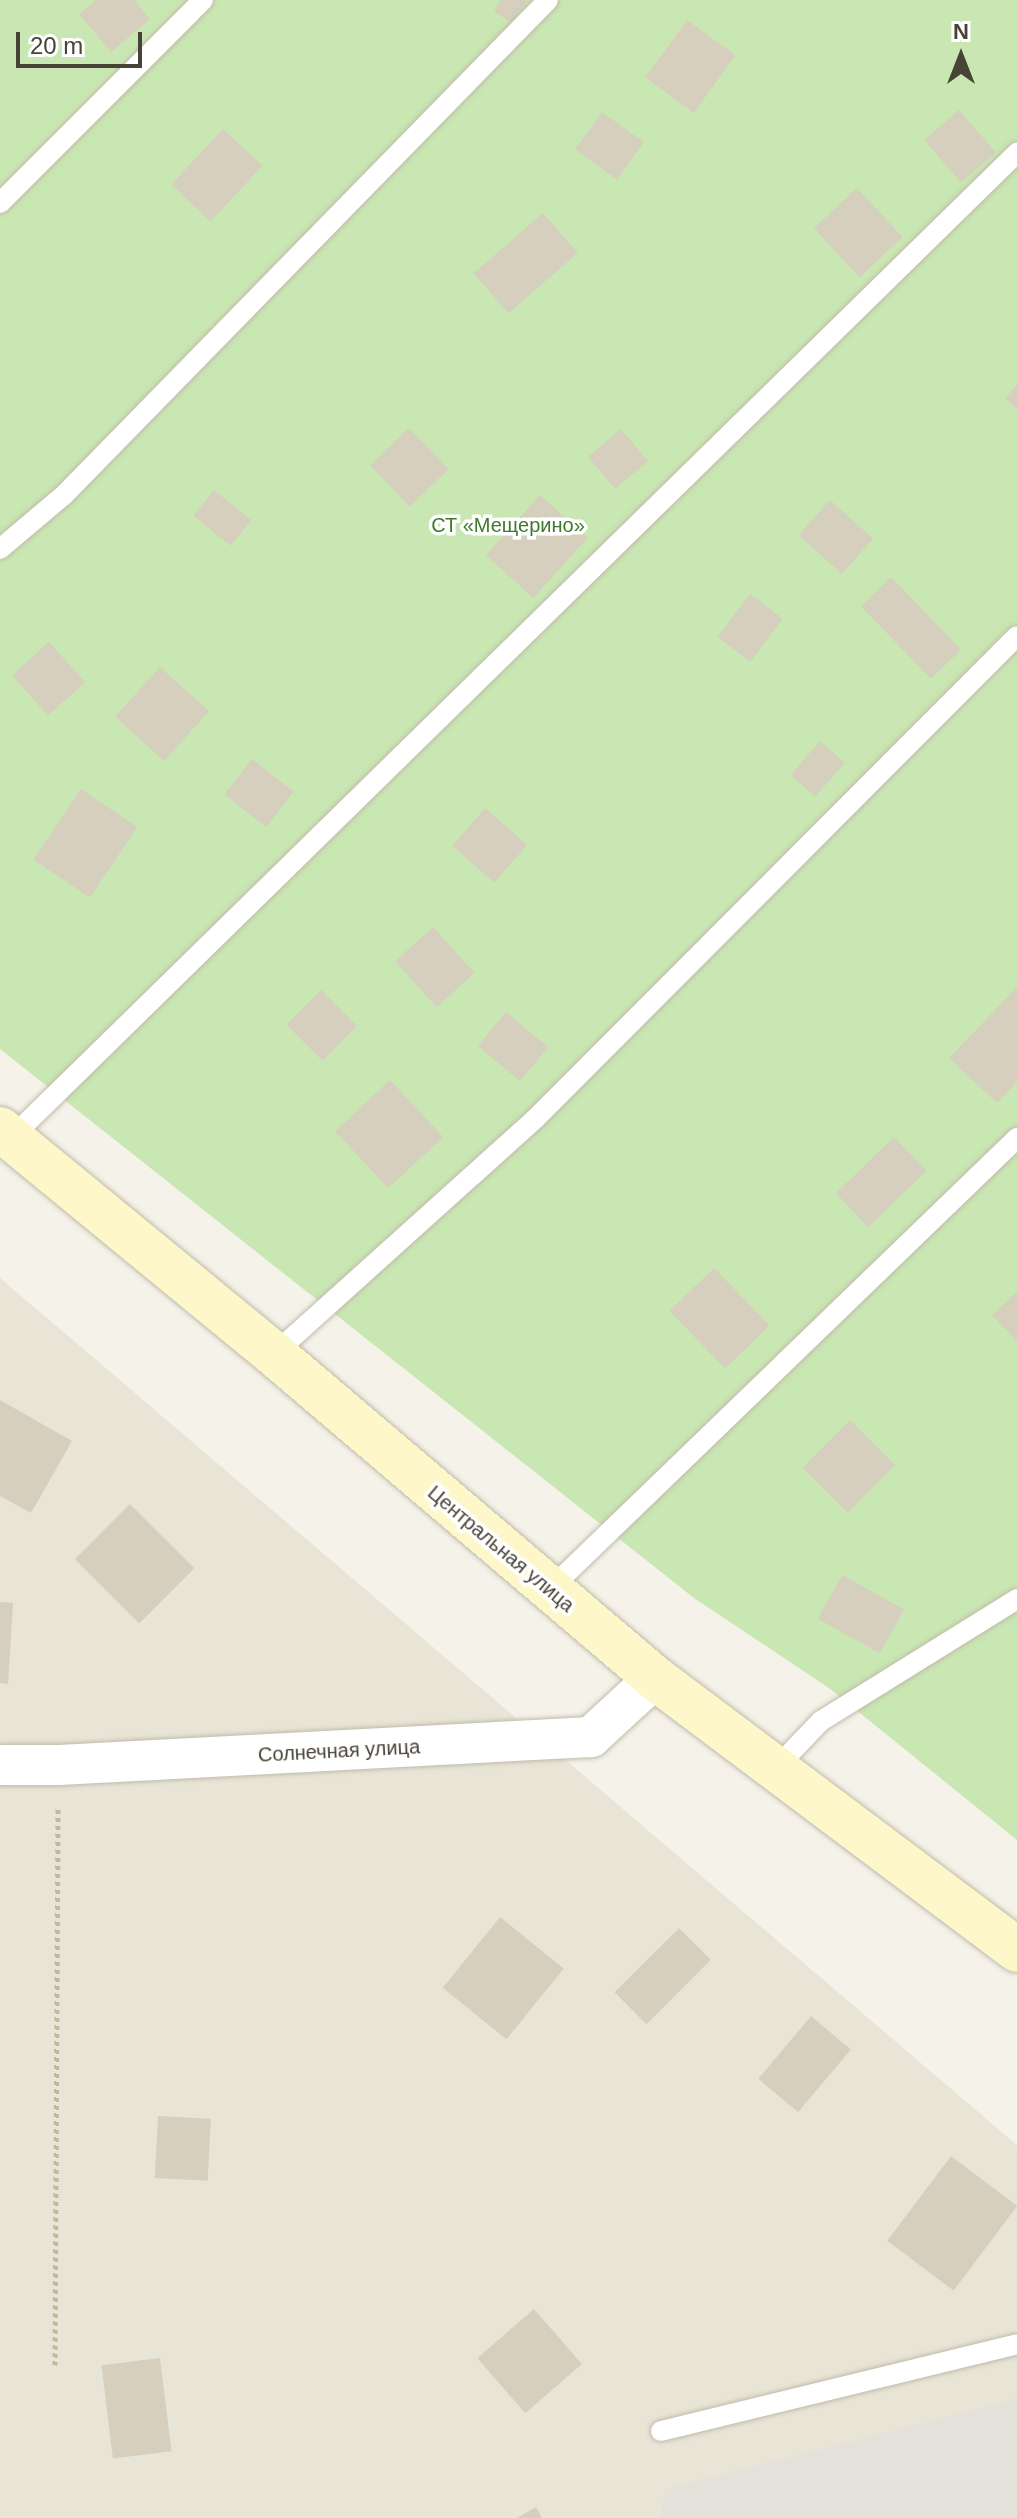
<!DOCTYPE html>
<meta charset="utf-8">
<style>
body{margin:0}
#map{position:relative;width:1017px;height:2518px;overflow:hidden;background:#f4f2e9;font-family:Arial,sans-serif}
div>[style]{position:absolute}
[style*='--x']{left:calc(var(--x)*1px);top:calc(var(--y)*1px);width:calc(var(--w)*1px);rotate:calc(var(--a)*1deg)}
.residential>*{inset:0;background:#e8e5d7}
.industrial>*{inset:0;background:#e4e1da}
.green>*{inset:0;background:#c9e7b2}
.building>*{inset:0;background:#d6cfbe;transform-origin:0 0}
.path>*{height:5px;margin-top:-2.5px;transform-origin:0;background:repeating-linear-gradient(90deg,#c1b99d 0 4px,transparent 0 8px)}
.roads{filter:drop-shadow(0 0 2px #c0bbab) drop-shadow(0 0 2px #c0bbab)}
.lane>*{height:20px;margin:-10px;padding:0 10px;transform-origin:10px;border-radius:10px;background:#fff}
.street>*{height:40px;margin:-20px;padding:0 20px;transform-origin:20px;border-radius:20px;background:#fff}
.secondary>*{height:44px;margin:-22px;padding:0 22px;transform-origin:22px;border-radius:22px;background:#fef7c9}
span{translate:-50% -50%;white-space:nowrap;text-align:center;line-height:1.15;-webkit-text-stroke:7px #fff;paint-order:stroke}
.park-label{font-size:20px;color:#3f792b}
.street-label{font-size:20px;color:#484337}
.north{position:absolute;left:921px;top:16px;width:80px;height:80px;-webkit-text-stroke:6px #fff;paint-order:stroke;rotate:0deg;font-size:22px;font-weight:700;line-height:32px;text-align:center;color:#484337}
.north::after{content:'';display:block;margin:auto;width:28px;height:36px;background:#484337;clip-path:polygon(50% 0,100% 100%,50% 72%,0 100%)}
.scale{position:absolute;left:16px;top:32px;width:126px;height:36px;box-sizing:border-box;border:4px solid #484337;border-top:0;padding-left:10px;font-size:24px;line-height:28px;white-space:nowrap;color:#484337;-webkit-text-stroke:6px #fff;paint-order:stroke}
</style>
<div id="map">
<div class="residential">
<div style="clip-path:polygon(0 1278px,1017px 2145px,1017px 2518px,0 2518px)"></div>
</div>
<div class="industrial">
<div style="clip-path:polygon(1017px 2399px,1017px 2518px,661px 2518px,665px 2489px)"></div>
</div>
<div class="green">
<div style="clip-path:polygon(0 0,1017px 0,1017px 1840px,829px 1688px,694px 1598px,0 1049px)"></div>
</div>
<div class="building">
<div style="clip-path:polygon(96px 0,134px 0,150px 19px,111px 52px,79px 14px)"></div>
<div style="clip-path:polygon(501px 0,527px 0,511px 23px,494px 11px)"></div>
<div style="left:687px;top:20px;width:60px;height:71px;rotate:36deg"></div>
<div style="left:959px;top:110px;width:56px;height:46px;rotate:49deg"></div>
<div style="left:602px;top:112px;width:52px;height:46px;rotate:36deg"></div>
<div style="left:223px;top:129px;width:54px;height:76px;rotate:43deg"></div>
<div style="left:857px;top:188px;width:67px;height:59px;rotate:47deg"></div>
<div style="left:543px;top:213px;width:53px;height:92px;rotate:49deg"></div>
<div style="clip-path:polygon(1017px 385px,1017px 409px,1005px 398px)"></div>
<div style="left:409px;top:428px;width:57px;height:54px;rotate:46deg"></div>
<div style="left:621px;top:429px;width:42px;height:43px;rotate:50deg"></div>
<div style="left:214px;top:490px;width:48px;height:33px;rotate:39deg"></div>
<div style="left:540px;top:495px;width:64px;height:81px;rotate:42deg"></div>
<div style="left:830px;top:500px;width:58px;height:47px;rotate:42deg"></div>
<div style="left:891px;top:577px;width:101px;height:42px;rotate:46deg"></div>
<div style="left:750px;top:594px;width:41px;height:54px;rotate:37deg"></div>
<div style="left:49px;top:642px;width:54px;height:50px;rotate:48deg"></div>
<div style="left:160px;top:667px;width:66px;height:67px;rotate:42deg"></div>
<div style="left:820px;top:741px;width:33px;height:45px;rotate:41deg"></div>
<div style="left:252px;top:759px;width:53px;height:45px;rotate:38deg"></div>
<div style="left:81px;top:789px;width:68px;height:85px;rotate:34deg"></div>
<div style="left:485px;top:808px;width:56px;height:50px;rotate:41deg"></div>
<div style="left:433px;top:927px;width:62px;height:51px;rotate:48deg"></div>
<div style="clip-path:polygon(1017px 987px,1017px 1082px,997px 1103px,949px 1058px)"></div>
<div style="left:321px;top:990px;width:51px;height:49px;rotate:45deg"></div>
<div style="left:506px;top:1012px;width:55px;height:44px;rotate:40deg"></div>
<div style="left:390px;top:1080px;width:78px;height:75px;rotate:47deg"></div>
<div style="left:894px;top:1137px;width:47px;height:81px;rotate:46deg"></div>
<div style="left:714px;top:1268px;width:80px;height:62px;rotate:46deg"></div>
<div style="clip-path:polygon(1017px 1292px,1017px 1341px,992px 1315px)"></div>
<div style="clip-path:polygon(0 1400px,72px 1441px,31px 1513px,0 1496px)"></div>
<div style="left:850px;top:1420px;width:64px;height:67px;rotate:45deg"></div>
<div style="left:130px;top:1504px;width:91px;height:78px;rotate:45deg"></div>
<div style="left:842px;top:1575px;width:71px;height:50px;rotate:29deg"></div>
<div style="clip-path:polygon(0 1602px,13px 1603px,8px 1684px,0 1683px)"></div>
<div style="left:500px;top:1917px;width:82px;height:91px;rotate:39deg"></div>
<div style="left:679px;top:1928px;width:45px;height:91px;rotate:45deg"></div>
<div style="left:811px;top:2016px;width:52px;height:82px;rotate:40deg"></div>
<div style="left:158px;top:2116px;width:53px;height:62px;rotate:3deg"></div>
<div style="left:951px;top:2156px;width:83px;height:106px;rotate:37deg"></div>
<div style="left:534px;top:2309px;width:73px;height:75px;rotate:49deg"></div>
<div style="left:160px;top:2358px;width:94px;height:59px;rotate:83deg"></div>
<div style="clip-path:polygon(536px 2507px,542px 2518px,517px 2518px)"></div>
</div>
<div class="path">
<div style="--x:55;--y:2365;--w:559;--a:-89.69"></div>
</div>
<div class="roads">
<div class="lane">
<div style="--x:0;--y:203;--w:287;--a:-45"></div>
<div style="--x:0;--y:549;--w:84;--a:-40.2"></div>
<div style="--x:64;--y:495;--w:692;--a:-45.64"></div>
<div style="--x:12;--y:1137;--w:1407;--a:-44.4"></div>
<div style="--x:274;--y:1354;--w:351;--a:-42"></div>
<div style="--x:535;--y:1119;--w:682;--a:-45.06"></div>
<div style="--x:549;--y:1590;--w:651;--a:-44"></div>
<div style="--x:774;--y:1770;--w:68;--a:-46.2"></div>
<div style="--x:821;--y:1721;--w:231;--a:-31.9"></div>
<div style="--x:661;--y:2431;--w:366;--a:-13.7"></div>
</div>
<div class="street">
<div style="--x:0;--y:1765;--w:59;--a:0"></div>
<div style="--x:59;--y:1765;--w:533;--a:-3.01"></div>
<div style="--x:591;--y:1737;--w:87;--a:-42.7"></div>
</div>
<div class="secondary">
<div style="--x:0;--y:1129;--w:355;--a:39.4"></div>
<div style="--x:274;--y:1354;--w:500;--a:40.38"></div>
<div style="--x:655;--y:1678;--w:453;--a:36.9"></div>
</div>
</div>
<div class="park-label">
<span style="left:508px;top:525px">СТ «Мещерино»</span>
</div>
<div class="street-label">
<span style="left:501px;top:1549px;rotate:40deg">Центральная улица</span>
<span style="left:339px;top:1751px;rotate:-3deg">Солнечная улица</span>
</div>
<div class="north">N</div>
<div class="scale">20 m</div>
</div>
